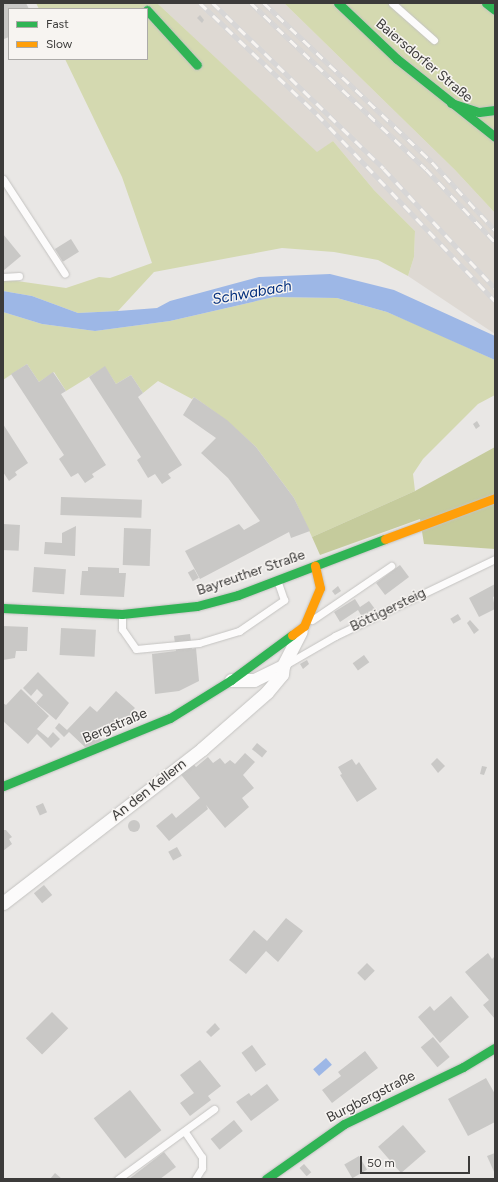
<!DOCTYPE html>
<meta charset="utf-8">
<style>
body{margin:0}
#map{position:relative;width:498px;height:1182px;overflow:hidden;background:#e9e7e5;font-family:Figtree,sans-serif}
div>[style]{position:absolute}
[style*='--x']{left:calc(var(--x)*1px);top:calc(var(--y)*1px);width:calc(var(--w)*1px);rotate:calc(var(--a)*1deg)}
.built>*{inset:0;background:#ded9d3}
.green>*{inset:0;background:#d4d9b0}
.forest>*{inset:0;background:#c5cb9c}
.water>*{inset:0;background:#9db7e6;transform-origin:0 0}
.building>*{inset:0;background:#c9c8c6;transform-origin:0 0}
.round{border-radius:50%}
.roads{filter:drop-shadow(0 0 1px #c4c3c1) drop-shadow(0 0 1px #c4c3c1)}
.lane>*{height:7px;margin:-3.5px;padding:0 3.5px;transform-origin:3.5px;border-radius:3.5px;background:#fcfbfb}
.street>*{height:13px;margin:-6.5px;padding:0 6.5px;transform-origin:6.5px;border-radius:6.5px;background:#fcfbfb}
.fast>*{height:9px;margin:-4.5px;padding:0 4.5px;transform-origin:4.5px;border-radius:4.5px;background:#30b455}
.slow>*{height:9px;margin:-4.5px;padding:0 4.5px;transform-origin:4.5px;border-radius:4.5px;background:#ff9f0a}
.rail>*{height:4.5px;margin-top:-2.25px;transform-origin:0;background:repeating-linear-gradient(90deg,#f7f4f1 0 9px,#d7d6d6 0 18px);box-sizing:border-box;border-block:1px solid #d7d6d6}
span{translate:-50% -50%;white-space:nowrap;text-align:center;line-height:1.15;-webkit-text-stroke:3px #f7f4f1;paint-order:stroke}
.street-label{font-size:14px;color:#3c3b3a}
.water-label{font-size:15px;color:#05307e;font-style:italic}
.frame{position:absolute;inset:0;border:4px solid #3c3b3a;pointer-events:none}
.legend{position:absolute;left:8px;top:8px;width:140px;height:52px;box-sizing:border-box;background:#f7f4f1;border:1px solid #acaaa8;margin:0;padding:5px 7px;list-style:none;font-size:12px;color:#3c3b3a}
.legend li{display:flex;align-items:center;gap:8px;height:20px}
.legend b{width:20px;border:1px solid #acaaa8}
.scale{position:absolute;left:360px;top:1156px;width:110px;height:18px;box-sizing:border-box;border:2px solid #3c3b3a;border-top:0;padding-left:5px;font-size:12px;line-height:14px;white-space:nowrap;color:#3c3b3a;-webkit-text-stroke:3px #f7f4f1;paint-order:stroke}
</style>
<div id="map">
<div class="built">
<div style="clip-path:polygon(157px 3px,284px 3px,455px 170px,495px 213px,495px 334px,408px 276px,414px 257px,415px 231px,374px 190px,333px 141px,317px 153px)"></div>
</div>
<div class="green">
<div style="clip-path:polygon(36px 3px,157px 3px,317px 152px,333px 141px,374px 190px,415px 231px,414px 257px,408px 276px,378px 260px,334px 252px,282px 248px,154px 272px,118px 311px,78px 313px,32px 296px,3px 291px,3px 279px,66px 288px,99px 277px,110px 278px,152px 263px,122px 177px,65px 59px,147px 59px,147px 9px,39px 9px)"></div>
<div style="clip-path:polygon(284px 3px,495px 3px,495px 213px,455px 170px)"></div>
<div style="clip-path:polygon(274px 297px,337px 298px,387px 312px,427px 329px,495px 360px,495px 395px,478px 404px,423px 459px,413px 474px,415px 491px,312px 537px,294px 498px,256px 447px,226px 420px,194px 397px,192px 399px,158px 381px,143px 393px,131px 375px,116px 384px,105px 367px,66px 391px,54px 372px,39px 382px,27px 364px,3px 380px,3px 312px,42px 324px,95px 331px,170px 321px)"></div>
</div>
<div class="forest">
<div style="clip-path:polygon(495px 447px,495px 549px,424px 544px,420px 519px,320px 555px,312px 537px,415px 491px)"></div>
</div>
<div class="water">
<div style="clip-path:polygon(330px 274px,394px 290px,495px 336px,495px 360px,387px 312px,337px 298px,274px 297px,170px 321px,95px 331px,42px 324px,3px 312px,3px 291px,32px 296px,78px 313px,118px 311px,157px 308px,170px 301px,259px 277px)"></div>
<div style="left:326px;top:1058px;width:9px;height:17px;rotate:49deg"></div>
</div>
<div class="building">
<div style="clip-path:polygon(3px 3px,26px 3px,29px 9px,9px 9px,9px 37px,4px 39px)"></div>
<div style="clip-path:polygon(200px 15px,204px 20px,202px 23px,197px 18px)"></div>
<div style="clip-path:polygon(3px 234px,21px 256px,3px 271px)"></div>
<div style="left:71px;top:239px;width:15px;height:19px;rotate:58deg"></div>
<div style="clip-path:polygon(27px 364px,39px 382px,53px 372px,66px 391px,61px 394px,106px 465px,92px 474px,94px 477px,85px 483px,78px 473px,71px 477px,59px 459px,64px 455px,11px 374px)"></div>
<div style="clip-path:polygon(105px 366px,116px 384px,131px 375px,143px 393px,138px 397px,182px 465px,168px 474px,171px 478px,162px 484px,155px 474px,148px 478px,137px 460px,141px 457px,89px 377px)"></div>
<div style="clip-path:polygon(194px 397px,227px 420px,256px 447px,294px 498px,310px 531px,291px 538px,289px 532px,200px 579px,185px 551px,239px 524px,244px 530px,260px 521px,228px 478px,201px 453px,216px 438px,183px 415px)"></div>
<div style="clip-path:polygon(477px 421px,480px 426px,476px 429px,473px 424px)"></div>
<div style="clip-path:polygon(3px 424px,28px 463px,15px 472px,17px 475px,9px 481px,3px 472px)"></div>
<div style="left:61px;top:497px;width:81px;height:18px;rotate:2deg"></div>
<div style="left:3px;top:524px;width:17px;height:26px;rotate:3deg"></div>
<div style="clip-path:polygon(76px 526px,75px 556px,44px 554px,45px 542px,62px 543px,62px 533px)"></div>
<div style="left:124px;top:528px;width:27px;height:37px;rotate:2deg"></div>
<div style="left:400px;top:565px;width:15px;height:30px;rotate:53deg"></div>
<div style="left:34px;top:567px;width:32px;height:25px;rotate:4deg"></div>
<div style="clip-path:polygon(88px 567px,119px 568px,119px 573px,126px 573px,124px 597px,80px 595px,82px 571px,88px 571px)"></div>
<div style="left:194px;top:569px;width:10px;height:7px;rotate:61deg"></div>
<div style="clip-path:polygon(495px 584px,495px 596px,493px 597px,495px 609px,479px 617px,469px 598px)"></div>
<div style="clip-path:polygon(338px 586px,341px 591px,335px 595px,332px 591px)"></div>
<div style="clip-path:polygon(355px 599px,360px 607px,369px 601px,375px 609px,362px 617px,358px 610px,340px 622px,334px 612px)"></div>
<div style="left:458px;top:614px;width:6px;height:9px;rotate:59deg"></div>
<div style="clip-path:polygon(470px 620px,479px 630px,474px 634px,467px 623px)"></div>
<div style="clip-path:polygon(3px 626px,28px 627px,27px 651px,16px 651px,15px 658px,3px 660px)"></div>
<div style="left:61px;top:628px;width:35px;height:27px;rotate:3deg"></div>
<div style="clip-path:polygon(190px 634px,192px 649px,196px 648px,199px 681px,179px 691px,155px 694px,152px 654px,176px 651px,174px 636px)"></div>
<div style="left:364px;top:655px;width:9px;height:14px;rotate:54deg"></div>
<div style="clip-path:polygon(307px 660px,309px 664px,303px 669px,300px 664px)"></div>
<div style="clip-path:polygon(38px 672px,69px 703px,56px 720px,36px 703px,43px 695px,37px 689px,31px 696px,23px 688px)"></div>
<div style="clip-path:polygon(21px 689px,49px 716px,37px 729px,48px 738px,53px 732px,60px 739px,51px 748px,37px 734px,28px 744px,3px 721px,3px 703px,6px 705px)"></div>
<div style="clip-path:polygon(116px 691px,135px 708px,131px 712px,135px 715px,125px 726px,121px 722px,111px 734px,106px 730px,99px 737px,102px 740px,87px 749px,69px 732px,64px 737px,55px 728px,59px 723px,67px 730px,90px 706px,97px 712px)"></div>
<div style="left:257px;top:743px;width:13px;height:8px;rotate:39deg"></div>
<div style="clip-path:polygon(245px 753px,255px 762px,243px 775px,254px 788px,242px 798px,249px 807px,225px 828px,206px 805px,208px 809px,169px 841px,156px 826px,172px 813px,176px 818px,200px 798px,178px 771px,191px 761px,196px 767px,208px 757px,213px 763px,220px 758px,225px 764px,230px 760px,235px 764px)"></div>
<div style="clip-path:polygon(437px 758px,445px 766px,438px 773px,431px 764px)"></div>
<div style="clip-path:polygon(352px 759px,356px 765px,359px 762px,377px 789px,357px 802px,340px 775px,342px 774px,338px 767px)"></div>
<div style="clip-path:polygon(482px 766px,487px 767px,484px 775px,480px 774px)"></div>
<div style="left:43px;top:803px;width:10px;height:8px;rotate:66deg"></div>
<div class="round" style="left:128px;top:820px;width:12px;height:12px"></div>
<div style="clip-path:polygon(3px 830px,6px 830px,12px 837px,9px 839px,12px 844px,3px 851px)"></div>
<div style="left:177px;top:847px;width:10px;height:10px;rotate:61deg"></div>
<div style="left:44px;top:885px;width:13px;height:13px;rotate:51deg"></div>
<div style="clip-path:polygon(286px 918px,303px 931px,278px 962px,266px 951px,246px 974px,229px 960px,254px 930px,267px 941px)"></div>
<div style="clip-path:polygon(488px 953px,492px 959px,495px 956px,495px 1019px,483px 1005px,489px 1000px,465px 972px)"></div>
<div style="left:367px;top:963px;width:11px;height:14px;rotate:45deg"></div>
<div style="clip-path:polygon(451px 996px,469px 1017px,440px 1043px,418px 1017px,430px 1006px,434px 1011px)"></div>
<div style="left:52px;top:1012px;width:23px;height:37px;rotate:45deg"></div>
<div style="clip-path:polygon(215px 1023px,220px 1029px,211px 1037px,206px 1032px)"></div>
<div style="left:433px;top:1037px;width:26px;height:16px;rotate:50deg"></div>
<div style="left:252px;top:1045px;width:24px;height:13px;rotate:54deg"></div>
<div style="clip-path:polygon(365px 1051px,378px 1068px,332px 1103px,322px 1090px,341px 1076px,338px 1072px)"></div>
<div style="clip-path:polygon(200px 1060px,221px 1086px,208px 1096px,211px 1100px,190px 1116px,180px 1103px,194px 1093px,180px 1075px)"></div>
<div style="clip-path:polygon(486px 1078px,495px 1094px,495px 1122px,468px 1136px,448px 1099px)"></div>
<div style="clip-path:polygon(267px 1084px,279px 1100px,251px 1121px,236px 1102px,249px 1093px,251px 1096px)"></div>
<div style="left:130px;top:1090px;width:51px;height:46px;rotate:52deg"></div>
<div style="left:234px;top:1120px;width:14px;height:30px;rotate:51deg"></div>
<div style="left:403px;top:1125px;width:35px;height:33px;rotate:49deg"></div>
<div style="clip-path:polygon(164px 1152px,176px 1167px,160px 1179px,129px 1179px)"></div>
<div style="clip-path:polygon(495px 1153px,495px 1174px,487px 1156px)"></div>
<div style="left:359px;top:1156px;width:16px;height:17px;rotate:60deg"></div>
<div style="left:304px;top:1164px;width:11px;height:6px;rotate:49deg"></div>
<div style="clip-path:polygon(55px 1173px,62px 1179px,50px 1179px)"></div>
</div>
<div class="roads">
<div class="lane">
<div style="--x:392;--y:3;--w:56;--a:41.4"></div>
<div style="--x:3;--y:179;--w:113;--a:56.9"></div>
<div style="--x:3;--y:277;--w:16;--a:-4"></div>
<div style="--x:122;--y:615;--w:14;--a:90"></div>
<div style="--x:122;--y:629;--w:24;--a:55"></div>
<div style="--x:136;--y:649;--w:63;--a:-5.4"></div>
<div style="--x:199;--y:643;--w:42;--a:-16.7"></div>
<div style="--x:239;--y:631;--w:55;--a:-34.6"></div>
<div style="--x:284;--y:600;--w:21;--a:-109"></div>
<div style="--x:312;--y:620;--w:96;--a:-34.4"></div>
<div style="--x:285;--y:665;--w:58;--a:-30.1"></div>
<div style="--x:335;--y:636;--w:178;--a:-25.7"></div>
<div style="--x:185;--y:1132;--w:30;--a:56"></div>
<div style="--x:202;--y:1157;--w:11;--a:90"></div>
<div style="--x:202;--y:1168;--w:13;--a:122"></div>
<div style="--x:118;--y:1179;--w:119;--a:-36.1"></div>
</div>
<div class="street">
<div style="--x:231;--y:680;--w:23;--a:0"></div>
<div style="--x:254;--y:680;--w:32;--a:-26"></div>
<div style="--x:283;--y:666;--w:39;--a:-63"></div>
<div style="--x:3;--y:903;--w:252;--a:-37.7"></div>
<div style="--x:202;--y:749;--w:86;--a:-41.2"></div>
<div style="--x:267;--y:692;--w:23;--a:-50"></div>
<div style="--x:282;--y:674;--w:8;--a:-83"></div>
</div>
<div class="fast">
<div style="--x:338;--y:3;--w:81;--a:43.5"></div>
<div style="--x:397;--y:59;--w:125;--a:38.5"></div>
<div style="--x:486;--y:3;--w:11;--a:38"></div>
<div style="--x:147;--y:10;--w:74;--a:47.7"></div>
<div style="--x:451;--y:103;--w:29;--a:18"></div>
<div style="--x:479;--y:112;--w:16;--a:-7"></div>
<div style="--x:3;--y:608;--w:119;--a:2.9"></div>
<div style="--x:122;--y:614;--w:75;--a:-6.1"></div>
<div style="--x:197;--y:606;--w:42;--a:-15"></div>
<div style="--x:238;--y:595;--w:157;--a:-20.9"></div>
<div style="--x:3;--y:786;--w:180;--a:-22.2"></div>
<div style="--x:170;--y:718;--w:72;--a:-31.9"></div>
<div style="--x:231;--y:680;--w:76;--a:-36.4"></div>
<div style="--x:266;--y:1179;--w:95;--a:-35.2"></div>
<div style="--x:344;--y:1124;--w:132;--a:-25.6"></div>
<div style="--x:463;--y:1067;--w:37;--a:-31"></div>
</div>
<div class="slow">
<div style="--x:385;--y:539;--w:117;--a:-20.4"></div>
<div style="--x:292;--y:635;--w:15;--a:-37"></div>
<div style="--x:304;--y:626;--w:41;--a:-67.2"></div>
<div style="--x:320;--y:588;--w:23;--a:-103"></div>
</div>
</div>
<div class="rail">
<div style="--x:200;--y:3;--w:161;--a:43.5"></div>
<div style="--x:317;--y:114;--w:258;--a:46.4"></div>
<div style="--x:213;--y:3;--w:238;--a:44.1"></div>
<div style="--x:384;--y:169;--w:163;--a:47"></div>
<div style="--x:251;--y:3;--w:241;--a:43.5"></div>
<div style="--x:426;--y:169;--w:100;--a:46.6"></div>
<div style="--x:264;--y:3;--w:231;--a:43.4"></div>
<div style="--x:432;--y:162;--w:93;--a:47.2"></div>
</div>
<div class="street-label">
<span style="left:424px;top:61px;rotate:40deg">Baiersdorfer Straße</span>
<span style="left:251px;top:573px;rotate:-19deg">Bayreuther Straße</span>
<span style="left:388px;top:610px;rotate:-26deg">Böttigersteig</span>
<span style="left:115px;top:726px;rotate:-23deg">Bergstraße</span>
<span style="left:149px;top:790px;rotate:-38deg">An den Kellern</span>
<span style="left:371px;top:1097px;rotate:-27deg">Burgbergstraße</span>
</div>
<div class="water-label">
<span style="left:252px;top:293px;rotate:-10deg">Schwabach</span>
</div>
<div class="frame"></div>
<ul class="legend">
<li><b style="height:5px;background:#30b455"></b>Fast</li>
<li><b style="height:5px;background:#ff9f0a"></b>Slow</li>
</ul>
<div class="scale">50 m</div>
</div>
